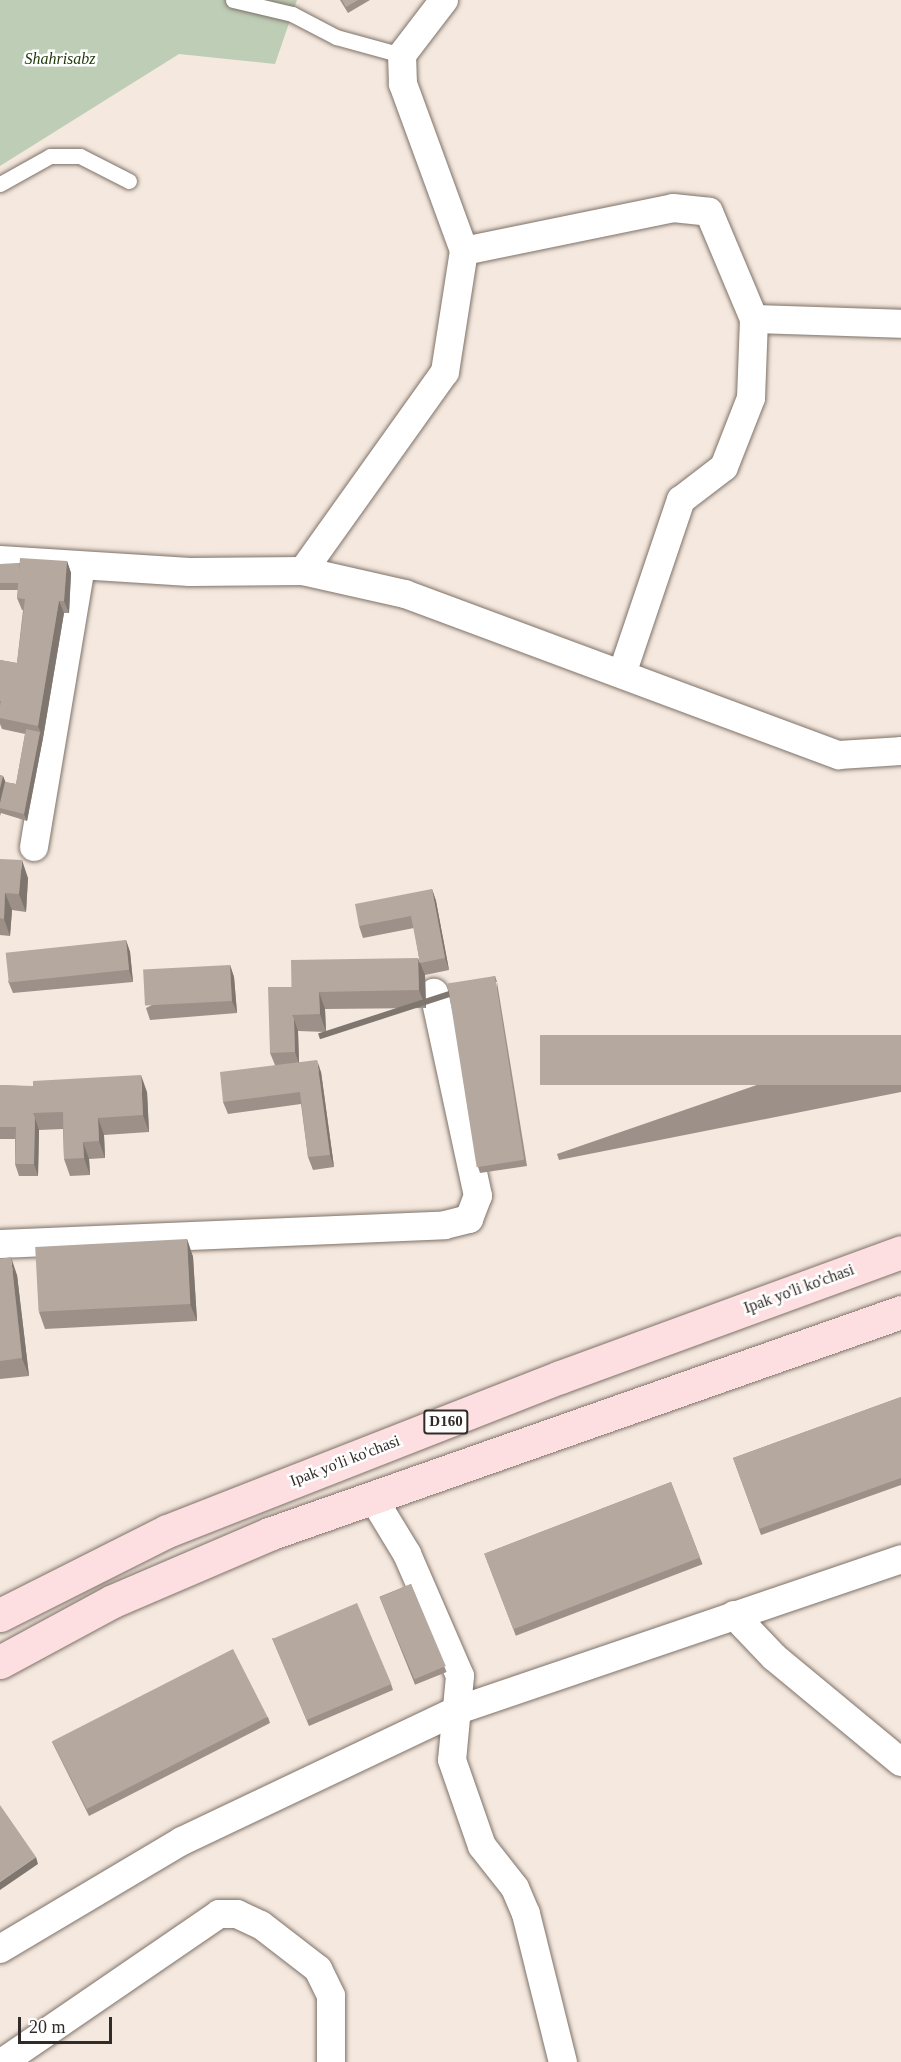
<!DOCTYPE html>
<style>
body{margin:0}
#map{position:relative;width:901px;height:2062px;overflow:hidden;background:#f5e8de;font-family:"Times New Roman",serif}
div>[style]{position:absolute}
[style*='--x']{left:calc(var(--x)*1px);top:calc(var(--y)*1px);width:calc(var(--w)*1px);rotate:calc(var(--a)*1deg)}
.green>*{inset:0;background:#becdb5}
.roads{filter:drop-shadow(0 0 2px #7e7269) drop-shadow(0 0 2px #7e7269)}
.service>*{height:15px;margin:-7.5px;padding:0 7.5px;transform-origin:7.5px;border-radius:7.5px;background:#fff}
.minor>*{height:28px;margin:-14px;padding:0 14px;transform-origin:14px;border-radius:14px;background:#fff}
.primary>*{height:33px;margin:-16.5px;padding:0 16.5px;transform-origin:16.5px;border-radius:16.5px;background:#fddee1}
.wall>*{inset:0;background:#9c9089;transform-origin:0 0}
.shaded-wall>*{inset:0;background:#7f766f;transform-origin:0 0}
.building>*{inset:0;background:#b5a89f;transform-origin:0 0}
span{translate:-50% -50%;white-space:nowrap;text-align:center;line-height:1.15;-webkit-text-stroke:5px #fff;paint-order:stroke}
.shield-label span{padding:2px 4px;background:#fff;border:2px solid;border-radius:4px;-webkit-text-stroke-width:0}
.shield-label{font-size:15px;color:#302b28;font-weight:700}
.park-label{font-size:16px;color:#1f3808;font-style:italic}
.street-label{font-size:16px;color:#302b28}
.scale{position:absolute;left:18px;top:2017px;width:94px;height:27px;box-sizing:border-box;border:3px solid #302b28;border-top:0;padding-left:8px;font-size:18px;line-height:21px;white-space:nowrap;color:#302b28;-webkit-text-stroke:4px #fff;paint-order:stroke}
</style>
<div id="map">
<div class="green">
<div style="clip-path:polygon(0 0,297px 0,275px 64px,179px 54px,0 166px)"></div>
</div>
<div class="roads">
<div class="service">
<div style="--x:233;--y:0;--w:61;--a:13.3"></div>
<div style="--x:292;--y:14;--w:50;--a:27.6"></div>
<div style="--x:336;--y:37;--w:68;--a:15.3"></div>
<div style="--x:0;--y:184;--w:57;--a:-29.2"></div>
<div style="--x:50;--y:156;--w:30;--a:0"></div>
<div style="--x:80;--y:156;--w:55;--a:27"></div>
</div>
<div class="minor">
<div style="--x:444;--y:0;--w:69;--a:127.4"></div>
<div style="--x:402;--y:55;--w:29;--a:88"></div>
<div style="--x:403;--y:84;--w:178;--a:69.9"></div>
<div style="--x:0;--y:560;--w:190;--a:3.6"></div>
<div style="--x:190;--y:572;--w:113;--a:-0.5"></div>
<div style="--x:303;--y:571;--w:105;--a:12.7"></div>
<div style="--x:405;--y:594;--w:463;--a:20.4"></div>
<div style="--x:839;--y:755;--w:62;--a:-3.7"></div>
<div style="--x:303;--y:571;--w:244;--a:-54.5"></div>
<div style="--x:445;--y:372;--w:122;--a:-81.1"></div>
<div style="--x:464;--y:251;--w:213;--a:-11.6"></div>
<div style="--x:673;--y:208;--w:36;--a:6"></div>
<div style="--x:709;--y:212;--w:116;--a:67.2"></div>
<div style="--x:623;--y:671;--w:181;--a:-71.3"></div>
<div style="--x:681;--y:500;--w:54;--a:-37.5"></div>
<div style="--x:724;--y:467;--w:74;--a:-68.6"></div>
<div style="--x:751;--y:398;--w:79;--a:-87.8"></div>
<div style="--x:754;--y:319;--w:147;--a:1.9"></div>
<div style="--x:34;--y:847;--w:284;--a:-80.5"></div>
<div style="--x:0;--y:1244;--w:445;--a:-2.4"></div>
<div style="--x:445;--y:1225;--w:25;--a:-14"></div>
<div style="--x:469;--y:1219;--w:25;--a:-69"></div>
<div style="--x:478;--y:1196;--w:208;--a:-102.2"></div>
<div style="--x:373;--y:1498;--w:66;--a:58.7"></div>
<div style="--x:407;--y:1554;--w:133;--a:66.5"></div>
<div style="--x:460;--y:1676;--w:84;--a:95.4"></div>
<div style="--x:452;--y:1760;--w:91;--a:70.8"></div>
<div style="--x:482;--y:1846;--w:53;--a:51.8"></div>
<div style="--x:515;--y:1888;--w:28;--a:67"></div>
<div style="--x:526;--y:1914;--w:153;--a:76"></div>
<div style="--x:734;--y:1615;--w:58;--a:46.4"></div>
<div style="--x:774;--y:1657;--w:165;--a:39.6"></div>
<div style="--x:0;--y:1949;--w:212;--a:-30.7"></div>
<div style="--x:182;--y:1841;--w:306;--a:-25.4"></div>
<div style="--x:458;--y:1710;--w:468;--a:-18.8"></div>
<div style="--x:3;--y:2062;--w:262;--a:-34.4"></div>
<div style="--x:219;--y:1914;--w:18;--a:0"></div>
<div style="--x:237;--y:1914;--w:26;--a:25"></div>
<div style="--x:261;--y:1925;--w:72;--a:37.7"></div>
<div style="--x:318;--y:1969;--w:30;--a:64"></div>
<div style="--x:331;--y:1996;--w:66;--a:90"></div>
</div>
<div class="primary">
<div style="--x:0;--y:1615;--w:187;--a:-26.7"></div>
<div style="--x:167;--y:1531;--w:422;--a:-21.4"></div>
<div style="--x:560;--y:1377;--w:363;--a:-20.1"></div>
<div style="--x:0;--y:1662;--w:128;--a:-28.4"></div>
<div style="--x:113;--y:1601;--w:170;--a:-23.2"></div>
<div style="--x:269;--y:1534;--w:670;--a:-19.35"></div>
</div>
</div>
<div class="wall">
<div style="clip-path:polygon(340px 0,370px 0,348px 13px)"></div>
<div style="clip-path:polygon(67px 561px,71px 573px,69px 613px,64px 613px,43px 738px,27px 821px,1px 813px,0 816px,0 775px,3px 776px,5px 782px,16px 784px,25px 734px,2px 729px,0 724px,0 660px,17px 663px,23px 610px,22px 610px,17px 598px,18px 590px,0 590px,0 564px)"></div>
<div style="clip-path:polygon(0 859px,28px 878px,26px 912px,12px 910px,10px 936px,0 935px)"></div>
<div style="clip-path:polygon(432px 889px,436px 901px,449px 970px,425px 975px,426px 1008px,325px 1009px,326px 1032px,298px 1031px,299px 1062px,321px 1072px,334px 1167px,313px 1170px,308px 1157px,301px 1104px,228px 1114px,223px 1102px,275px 1065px,270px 1053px,292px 987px,420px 963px,414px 928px,363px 938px,359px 926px)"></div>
<div style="clip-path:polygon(126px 940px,130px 952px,133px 982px,13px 993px,8px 981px)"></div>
<div style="clip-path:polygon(230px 965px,234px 977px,237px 1013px,150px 1020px,146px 1008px)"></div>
<div style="clip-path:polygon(497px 982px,527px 1166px,480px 1173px,478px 1167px)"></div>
<div style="clip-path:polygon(901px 1035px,901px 1092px,559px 1160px,557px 1154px)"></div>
<div style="clip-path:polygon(0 1085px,147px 1092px,149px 1132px,104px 1135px,105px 1158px,89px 1159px,90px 1175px,70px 1176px,64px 1159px,63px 1129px,39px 1130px,38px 1176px,19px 1176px,15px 1164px,15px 1139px,0 1139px)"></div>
<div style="clip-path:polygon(187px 1239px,193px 1257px,197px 1321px,45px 1329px,39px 1312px)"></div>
<div style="clip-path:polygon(0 1259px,17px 1275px,29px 1376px,0 1379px)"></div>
<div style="clip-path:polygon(901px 1397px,901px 1485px,761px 1535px,733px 1458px)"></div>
<div style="left:671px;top:1482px;width:88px;height:200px;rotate:69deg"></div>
<div style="left:411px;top:1584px;width:95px;height:34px;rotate:68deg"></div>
<div style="clip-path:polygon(272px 1638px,391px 1684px,393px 1690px,309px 1726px)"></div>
<div style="clip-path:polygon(268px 1717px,270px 1723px,89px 1816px,52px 1742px)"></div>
</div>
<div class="shaded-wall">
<div style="clip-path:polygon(67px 561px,71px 573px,69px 613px,64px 601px)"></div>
<div style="clip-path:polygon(59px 601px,64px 613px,43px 738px,38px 726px)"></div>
<div style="clip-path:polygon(40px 732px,43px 738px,27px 821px,24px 814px)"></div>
<div style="clip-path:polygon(3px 776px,8px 788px,0 808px,0 788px)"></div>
<div style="clip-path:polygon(22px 860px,28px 878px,26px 912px,19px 894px)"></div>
<div style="clip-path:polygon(432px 889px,436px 901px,449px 970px,445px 958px)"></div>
<div style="clip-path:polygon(5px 893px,12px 910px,10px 936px,4px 919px)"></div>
<div style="clip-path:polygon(126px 940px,130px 952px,133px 982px,129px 970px)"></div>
<div style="clip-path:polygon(418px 958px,425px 975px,426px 1008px,419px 990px)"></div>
<div style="clip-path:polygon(230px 965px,234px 977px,237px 1013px,232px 1001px)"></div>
<div style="left:495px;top:976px;width:6px;height:186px;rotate:72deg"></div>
<div style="clip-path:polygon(319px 992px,325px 1009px,326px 1032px,320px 1014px)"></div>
<div style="clip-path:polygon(294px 1019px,298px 1031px,299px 1064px,295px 1052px)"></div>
<div style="clip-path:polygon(317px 1060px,321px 1072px,334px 1167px,330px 1155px)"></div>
<div style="clip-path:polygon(141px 1075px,147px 1092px,149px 1132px,143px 1115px)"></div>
<div style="clip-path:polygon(35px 1118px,39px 1130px,38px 1176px,34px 1164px)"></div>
<div style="clip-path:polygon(98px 1118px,104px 1135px,105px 1158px,99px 1141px)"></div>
<div style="clip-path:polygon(83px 1142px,89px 1159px,90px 1175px,84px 1158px)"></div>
<div style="clip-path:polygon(187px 1239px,193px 1257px,197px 1321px,190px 1304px)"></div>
<div style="clip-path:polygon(11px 1257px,17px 1275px,29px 1376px,22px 1358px)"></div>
<div style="clip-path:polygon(36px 1857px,38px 1864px,0 1890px,0 1882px)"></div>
</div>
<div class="building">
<div style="clip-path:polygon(342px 0,358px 0,346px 7px)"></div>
<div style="clip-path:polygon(20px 558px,67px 561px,64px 601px,59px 601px,38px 726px,0 718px,0 706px,1px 701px,0 701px,0 660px,17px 663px,25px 599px,17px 598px)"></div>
<div style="left:0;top:564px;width:19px;height:19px"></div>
<div style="clip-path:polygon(26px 729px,40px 732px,24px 814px,0 808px,0 803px,5px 782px,16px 784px)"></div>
<div style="clip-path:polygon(0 775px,3px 776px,0 788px)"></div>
<div style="clip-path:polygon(0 859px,22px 860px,19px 894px,5px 893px,4px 919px,0 918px)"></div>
<div style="clip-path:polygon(432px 889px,445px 958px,420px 963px,411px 916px,359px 926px,355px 904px)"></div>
<div style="left:126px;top:940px;width:30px;height:121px;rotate:84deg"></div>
<div style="clip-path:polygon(418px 958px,419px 990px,319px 992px,320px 1014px,292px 1015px,291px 960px)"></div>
<div style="left:230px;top:965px;width:36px;height:87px;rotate:87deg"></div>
<div style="left:495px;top:976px;width:186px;height:48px;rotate:81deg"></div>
<div style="clip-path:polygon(268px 987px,292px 987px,292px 1015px,294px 1019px,295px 1052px,270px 1053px)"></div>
<div style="left:901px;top:1035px;width:50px;height:361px;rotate:90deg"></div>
<div style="clip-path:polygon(317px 1060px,330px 1155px,308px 1157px,300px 1092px,223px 1102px,220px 1072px)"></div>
<div style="clip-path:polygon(141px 1075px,143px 1115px,98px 1118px,99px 1141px,83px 1142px,84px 1158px,64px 1159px,63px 1112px,33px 1113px,33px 1081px)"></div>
<div style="clip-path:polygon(0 1085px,33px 1086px,33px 1113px,35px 1118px,34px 1164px,15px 1164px,16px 1127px,0 1127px)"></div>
<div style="left:187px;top:1239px;width:65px;height:152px;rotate:87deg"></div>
<div style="clip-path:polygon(11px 1257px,22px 1358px,0 1361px,0 1259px)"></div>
<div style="clip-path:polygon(901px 1397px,901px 1478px,759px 1529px,733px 1458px)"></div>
<div style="left:671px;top:1482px;width:81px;height:200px;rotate:69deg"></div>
<div style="left:411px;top:1584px;width:89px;height:34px;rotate:67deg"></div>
<div style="left:357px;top:1603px;width:88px;height:92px;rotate:67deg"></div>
<div style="left:233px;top:1649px;width:76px;height:203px;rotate:63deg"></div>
<div style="clip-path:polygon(0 1805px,36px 1857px,0 1882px)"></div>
</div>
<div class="shield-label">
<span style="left:446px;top:1422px">D160</span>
</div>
<div class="park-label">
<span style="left:60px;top:59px">Shahrisabz</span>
</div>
<div class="street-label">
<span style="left:799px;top:1289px;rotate:-20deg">Ipak yo'li ko'chasi</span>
<span style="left:345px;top:1461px;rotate:-21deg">Ipak yo'li ko'chasi</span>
</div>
<div class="scale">20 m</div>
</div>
